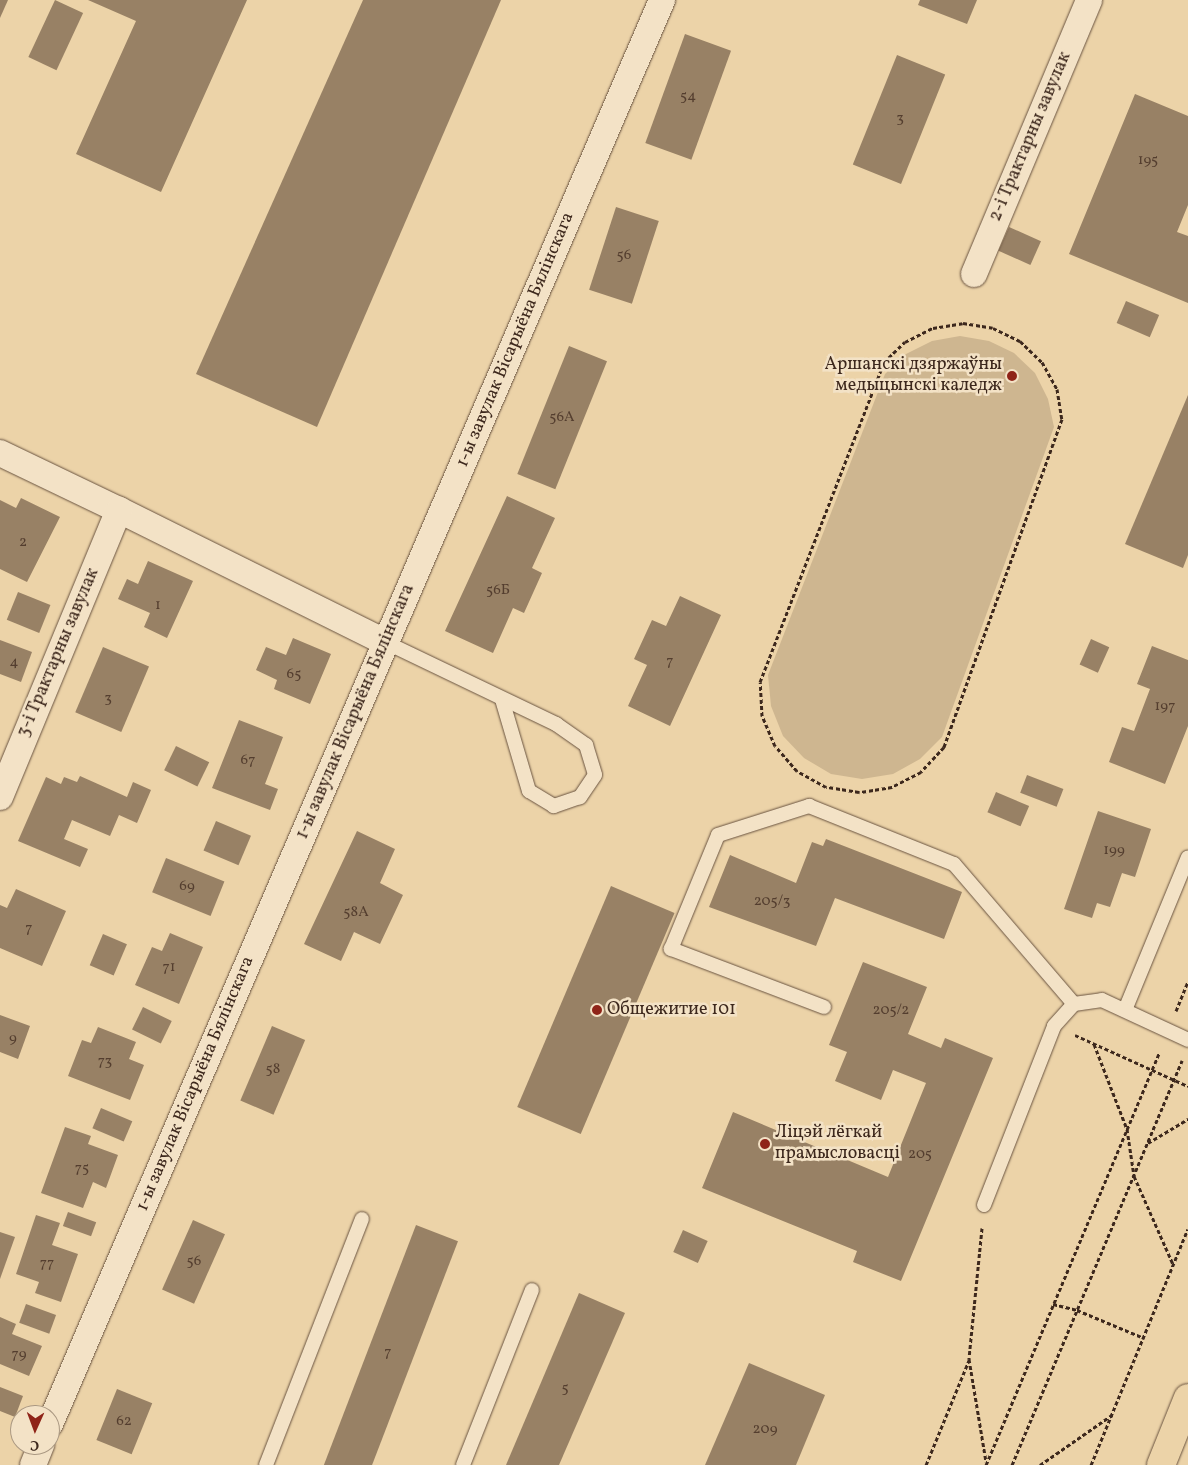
<!DOCTYPE html>
<meta charset="utf-8">
<style>
body{margin:0}
#map{position:relative;width:1188px;height:1465px;overflow:hidden;background:#ecd3a8;font-family:Vollkorn,serif}
div>[style]{position:absolute}
[style*='--x']{left:calc(var(--x)*1px);top:calc(var(--y)*1px);width:calc(var(--w)*1px);rotate:calc(var(--a)*1deg)}
.green>*{inset:0;background:#ceb690}
.building>*{inset:0;background:#988165;transform-origin:0 0}
.path>*{height:3px;margin-top:-1.5px;transform-origin:0;background:repeating-linear-gradient(90deg,#3d281d 0 4px,transparent 0 6.5px)}
.roads{filter:drop-shadow(0 0 1px #695340) drop-shadow(0 0 1px #695340)}
.service>*{height:14px;margin:-7px;padding:0 7px;transform-origin:7px;border-radius:7px;background:#f3e2c6}
.minor>*{height:26px;margin:-13px;padding:0 13px;transform-origin:13px;border-radius:13px;background:#f3e2c6}
.primary>*{height:28px;margin:-14px;padding:0 14px;transform-origin:14px;border-radius:14px;background:#ecd3a8}
.dots>*{width:14px;height:14px;translate:-50% -50%;box-sizing:border-box;border:2px solid #f3e2c6;border-radius:50%}
span{translate:-50% -50%;white-space:nowrap;text-align:center;line-height:1.15;-webkit-text-stroke:5px #f3e2c6;paint-order:stroke}
.number-label{font-size:15px;color:#543e2f}
.number-label span{-webkit-text-stroke-width:0}
.street-label{font-size:18px;color:#3d281d}
.poi-label{font-size:18px;color:#3d281d}
.right{translate:-100% -50%;text-align:right}
.left{translate:0 -50%;text-align:left}
.north{position:absolute;left:10px;top:1405px;width:50px;height:50px;box-sizing:border-box;background:#f3e2c6;border:1px solid #aa9882;border-radius:50%;rotate:182deg;font-size:14px;font-weight:700;line-height:20px;text-align:center;color:#3d281d}
.north::after{content:'';display:block;margin:auto;width:18px;height:22px;background:#8f2418;clip-path:polygon(50% 0,100% 100%,50% 72%,0 100%)}
</style>
<div id="map">
<div class="green">
<div style="clip-path:polygon(960px 336px,989px 341px,1014px 353px,1035px 373px,1048px 399px,1054px 427px,942px 737px,920px 759px,893px 774px,862px 779px,831px 774px,804px 758px,783px 736px,771px 706px,768px 675px,885px 374px,906px 354px,932px 341px)"></div>
</div>
<div class="building">
<div style="clip-path:polygon(0 0,8px 0,0 18px)"></div>
<div style="left:55px;top:0;width:31px;height:63px;rotate:25deg"></div>
<div style="clip-path:polygon(88px 0,247px 0,161px 192px,76px 154px,136px 21px)"></div>
<div style="clip-path:polygon(363px 0,501px 0,317px 427px,196px 374px)"></div>
<div style="clip-path:polygon(920px 0,977px 0,967px 24px,918px 5px)"></div>
<div style="left:685px;top:34px;width:49px;height:116px;rotate:20deg"></div>
<div style="left:897px;top:55px;width:52px;height:118px;rotate:22deg"></div>
<div style="clip-path:polygon(1135px 94px,1188px 116px,1188px 205px,1177px 232px,1188px 236px,1188px 303px,1069px 254px)"></div>
<div style="left:616px;top:207px;width:45px;height:87px;rotate:18deg"></div>
<div style="left:1009px;top:227px;width:35px;height:26px;rotate:24deg"></div>
<div style="left:1126px;top:301px;width:36px;height:24px;rotate:23deg"></div>
<div style="left:569px;top:346px;width:41px;height:138px;rotate:22deg"></div>
<div style="clip-path:polygon(1188px 395px,1188px 555px,1183px 568px,1125px 544px)"></div>
<div style="clip-path:polygon(507px 496px,555px 518px,532px 568px,542px 573px,524px 613px,513px 608px,493px 653px,445px 631px)"></div>
<div style="clip-path:polygon(21px 498px,60px 517px,27px 582px,0 569px,0 500px,16px 508px)"></div>
<div style="clip-path:polygon(148px 561px,193px 581px,167px 638px,144px 627px,150px 613px,118px 599px,127px 579px,138px 584px)"></div>
<div style="left:18px;top:592px;width:35px;height:30px;rotate:22deg"></div>
<div style="clip-path:polygon(680px 596px,721px 615px,670px 726px,628px 706px,647px 665px,634px 659px,652px 620px,666px 626px)"></div>
<div style="clip-path:polygon(293px 638px,331px 654px,310px 704px,274px 689px,277px 680px,256px 670px,266px 647px,286px 655px)"></div>
<div style="left:1091px;top:639px;width:20px;height:28px;rotate:24deg"></div>
<div style="clip-path:polygon(0 640px,32px 652px,21px 682px,0 674px)"></div>
<div style="clip-path:polygon(1152px 646px,1188px 660px,1188px 726px,1165px 784px,1109px 762px,1122px 727px,1134px 731px,1150px 689px,1137px 684px)"></div>
<div style="left:103px;top:647px;width:50px;height:71px;rotate:23deg"></div>
<div style="clip-path:polygon(239px 720px,283px 737px,265px 784px,278px 789px,270px 810px,212px 788px)"></div>
<div style="left:176px;top:746px;width:37px;height:27px;rotate:26deg"></div>
<div style="left:1027px;top:775px;width:39px;height:19px;rotate:21deg"></div>
<div style="clip-path:polygon(80px 776px,127px 797px,133px 782px,151px 790px,137px 823px,119px 815px,110px 836px,72px 820px,64px 839px,88px 849px,80px 867px,18px 841px,46px 777px,61px 784px,64px 777px,77px 782px)"></div>
<div style="left:996px;top:792px;width:36px;height:22px;rotate:23deg"></div>
<div style="clip-path:polygon(1098px 811px,1151px 829px,1135px 877px,1122px 873px,1110px 907px,1097px 903px,1092px 918px,1064px 909px)"></div>
<div style="left:216px;top:821px;width:38px;height:32px;rotate:23deg"></div>
<div style="clip-path:polygon(357px 831px,395px 849px,380px 883px,403px 895px,380px 944px,354px 932px,341px 961px,304px 944px)"></div>
<div style="clip-path:polygon(826px 839px,962px 892px,944px 939px,835px 898px,816px 946px,709px 907px,730px 855px,796px 883px,812px 842px,823px 846px)"></div>
<div style="left:166px;top:858px;width:63px;height:37px;rotate:22deg"></div>
<div style="left:611px;top:886px;width:69px;height:240px;rotate:23deg"></div>
<div style="clip-path:polygon(16px 889px,66px 911px,42px 966px,0 948px,0 905px,7px 908px)"></div>
<div style="clip-path:polygon(170px 933px,203px 947px,179px 1004px,135px 985px,152px 947px,162px 951px)"></div>
<div style="left:103px;top:934px;width:26px;height:34px;rotate:23deg"></div>
<div style="clip-path:polygon(863px 962px,927px 987px,908px 1034px,941px 1048px,945px 1038px,993px 1058px,901px 1281px,853px 1262px,857px 1251px,702px 1188px,733px 1112px,888px 1177px,926px 1083px,893px 1070px,881px 1100px,835px 1081px,847px 1052px,829px 1045px)"></div>
<div style="left:143px;top:1007px;width:32px;height:25px;rotate:26deg"></div>
<div style="clip-path:polygon(0 1015px,30px 1026px,18px 1059px,0 1052px)"></div>
<div style="left:272px;top:1026px;width:36px;height:81px;rotate:23deg"></div>
<div style="clip-path:polygon(98px 1027px,136px 1042px,129px 1059px,144px 1065px,130px 1100px,68px 1076px,82px 1040px,91px 1043px)"></div>
<div style="left:101px;top:1108px;width:34px;height:22px;rotate:23deg"></div>
<div style="clip-path:polygon(65px 1127px,91px 1136px,88px 1144px,118px 1155px,106px 1188px,93px 1182px,83px 1208px,41px 1193px)"></div>
<div style="left:68px;top:1212px;width:30px;height:15px;rotate:20deg"></div>
<div style="clip-path:polygon(36px 1215px,60px 1223px,52px 1245px,78px 1254px,61px 1302px,35px 1293px,39px 1282px,16px 1274px)"></div>
<div style="left:193px;top:1220px;width:35px;height:76px;rotate:24deg"></div>
<div style="left:416px;top:1225px;width:45px;height:259px;rotate:21deg"></div>
<div style="left:683px;top:1230px;width:27px;height:24px;rotate:24deg"></div>
<div style="clip-path:polygon(0 1232px,15px 1237px,0 1279px)"></div>
<div style="clip-path:polygon(579px 1293px,625px 1313px,559px 1465px,506px 1465px)"></div>
<div style="left:26px;top:1304px;width:32px;height:20px;rotate:20deg"></div>
<div style="clip-path:polygon(0 1317px,16px 1324px,12px 1334px,42px 1346px,29px 1376px,0 1364px)"></div>
<div style="clip-path:polygon(749px 1363px,825px 1395px,796px 1465px,705px 1465px)"></div>
<div style="clip-path:polygon(0 1387px,23px 1396px,15px 1417px,0 1411px)"></div>
<div style="left:117px;top:1389px;width:38px;height:55px;rotate:22deg"></div>
</div>
<div class="path">
<div style="--x:963;--y:323;--w:30;--a:9"></div>
<div style="--x:993;--y:328;--w:30;--a:26"></div>
<div style="--x:1020;--y:341;--w:30;--a:44"></div>
<div style="--x:1042;--y:362;--w:31;--a:61"></div>
<div style="--x:1057;--y:389;--w:30;--a:81"></div>
<div style="--x:1062;--y:419;--w:349;--a:109.8"></div>
<div style="--x:944;--y:747;--w:34;--a:133"></div>
<div style="--x:921;--y:772;--w:33;--a:153"></div>
<div style="--x:892;--y:787;--w:33;--a:171"></div>
<div style="--x:859;--y:792;--w:33;--a:-171"></div>
<div style="--x:826;--y:787;--w:33;--a:-151"></div>
<div style="--x:797;--y:771;--w:33;--a:-131"></div>
<div style="--x:775;--y:746;--w:33;--a:-113"></div>
<div style="--x:762;--y:716;--w:34;--a:-93"></div>
<div style="--x:760;--y:682;--w:343;--a:-68.8"></div>
<div style="--x:884;--y:362;--w:29;--a:-44"></div>
<div style="--x:905;--y:342;--w:31;--a:-27"></div>
<div style="--x:933;--y:328;--w:30;--a:-9"></div>
<div style="--x:1176;--y:1011;--w:31;--a:-68"></div>
<div style="--x:1075;--y:1035;--w:124;--a:24.3"></div>
<div style="--x:1094;--y:1044;--w:91;--a:68.8"></div>
<div style="--x:1127;--y:1129;--w:48;--a:81.5"></div>
<div style="--x:1134;--y:1176;--w:96;--a:66.1"></div>
<div style="--x:1148;--y:1143;--w:47;--a:-31"></div>
<div style="--x:982;--y:1228;--w:132;--a:95.7"></div>
<div style="--x:969;--y:1359;--w:104;--a:80.6"></div>
<div style="--x:1053;--y:1304;--w:25;--a:14"></div>
<div style="--x:1077;--y:1310;--w:73;--a:22.7"></div>
<div style="--x:926;--y:1465;--w:113;--a:-67.7"></div>
<div style="--x:986;--y:1465;--w:448;--a:-67.2"></div>
<div style="--x:1012;--y:1465;--w:439;--a:-67.2"></div>
<div style="--x:1040;--y:1465;--w:88;--a:-34.8"></div>
<div style="--x:1091;--y:1465;--w:255;--a:-67.7"></div>
</div>
<div class="roads">
<div class="service">
<div style="--x:385;--y:642;--w:190;--a:25.6"></div>
<div style="--x:556;--y:724;--w:37;--a:35"></div>
<div style="--x:586;--y:745;--w:31;--a:73"></div>
<div style="--x:595;--y:775;--w:27;--a:124"></div>
<div style="--x:580;--y:797;--w:28;--a:161"></div>
<div style="--x:554;--y:806;--w:29;--a:-149"></div>
<div style="--x:529;--y:791;--w:96;--a:-106.4"></div>
<div style="--x:824;--y:1007;--w:164;--a:-159.2"></div>
<div style="--x:671;--y:949;--w:123;--a:-67.6"></div>
<div style="--x:718;--y:835;--w:96;--a:-17.7"></div>
<div style="--x:809;--y:806;--w:156;--a:21.8"></div>
<div style="--x:954;--y:864;--w:184;--a:49.4"></div>
<div style="--x:1125;--y:1010;--w:165;--a:-67.6"></div>
<div style="--x:984;--y:1205;--w:192;--a:-68.6"></div>
<div style="--x:1054;--y:1026;--w:30;--a:-48"></div>
<div style="--x:1074;--y:1004;--w:28;--a:-8"></div>
<div style="--x:1102;--y:1000;--w:95;--a:24.9"></div>
<div style="--x:266;--y:1465;--w:264;--a:-68.7"></div>
<div style="--x:463;--y:1465;--w:188;--a:-68.5"></div>
</div>
<div class="minor">
<div style="--x:974;--y:274;--w:297;--a:-67.2"></div>
<div style="--x:0;--y:453;--w:132;--a:25.6"></div>
<div style="--x:119;--y:510;--w:297;--a:26.4"></div>
<div style="--x:0;--y:797;--w:311;--a:-67.5"></div>
<div style="--x:50;--y:1424;--w:1550;--a:-66.74"></div>
<div style="--x:33;--y:1465;--w:22;--a:-68"></div>
</div>
<div class="primary">
<div style="--x:1161;--y:1465;--w:72;--a:-68.1"></div>
</div>
</div>
<div class="dots">
<div style="left:1012px;top:376px;background:#8f2418"></div>
<div style="left:597px;top:1010px;background:#8f2418"></div>
<div style="left:765px;top:1144px;background:#8f2418"></div>
</div>
<div class="number-label">
<span style="left:688px;top:97px">54</span>
<span style="left:900px;top:119px">3</span>
<span style="left:1148px;top:161px">195</span>
<span style="left:624px;top:256px">56</span>
<span style="left:562px;top:418px">56А</span>
<span style="left:23px;top:543px">2</span>
<span style="left:498px;top:591px">56Б</span>
<span style="left:158px;top:606px">1</span>
<span style="left:670px;top:662px">7</span>
<span style="left:14px;top:663px">4</span>
<span style="left:294px;top:675px">65</span>
<span style="left:108px;top:699px">3</span>
<span style="left:1165px;top:707px">197</span>
<span style="left:248px;top:761px">67</span>
<span style="left:1114px;top:851px">199</span>
<span style="left:187px;top:887px">69</span>
<span style="left:772px;top:902px">205/3</span>
<span style="left:356px;top:913px">58А</span>
<span style="left:29px;top:929px">7</span>
<span style="left:169px;top:968px">71</span>
<span style="left:891px;top:1011px">205/2</span>
<span style="left:13px;top:1039px">9</span>
<span style="left:105px;top:1062px">73</span>
<span style="left:273px;top:1070px">58</span>
<span style="left:920px;top:1155px">205</span>
<span style="left:82px;top:1169px">75</span>
<span style="left:194px;top:1262px">56</span>
<span style="left:47px;top:1264px">77</span>
<span style="left:388px;top:1353px">7</span>
<span style="left:19px;top:1355px">79</span>
<span style="left:565px;top:1389px">5</span>
<span style="left:124px;top:1422px">62</span>
<span style="left:765px;top:1430px">209</span>
</div>
<div class="street-label">
<span style="left:1031px;top:137px;rotate:-67deg">2-і Трактарны завулак</span>
<span style="left:516px;top:340px;rotate:-67deg">1-ы завулак Вісарыёна Бялінскага</span>
<span style="left:59px;top:653px;rotate:-67deg">3-і Трактарны завулак</span>
<span style="left:356px;top:712px;rotate:-67deg">1-ы завулак Вісарыёна Бялінскага</span>
<span style="left:196px;top:1084px;rotate:-67deg">1-ы завулак Вісарыёна Бялінскага</span>
</div>
<div class="poi-label">
<span class="right" style="left:1002px;top:376px">Аршанскі дзяржаўны<br>медыцынскі каледж</span>
<span class="left" style="left:607px;top:1010px">Общежитие 101</span>
<span class="left" style="left:775px;top:1144px">Ліцэй лёгкай<br>прамысловасці</span>
</div>
<div class="north">С</div>
</div>
